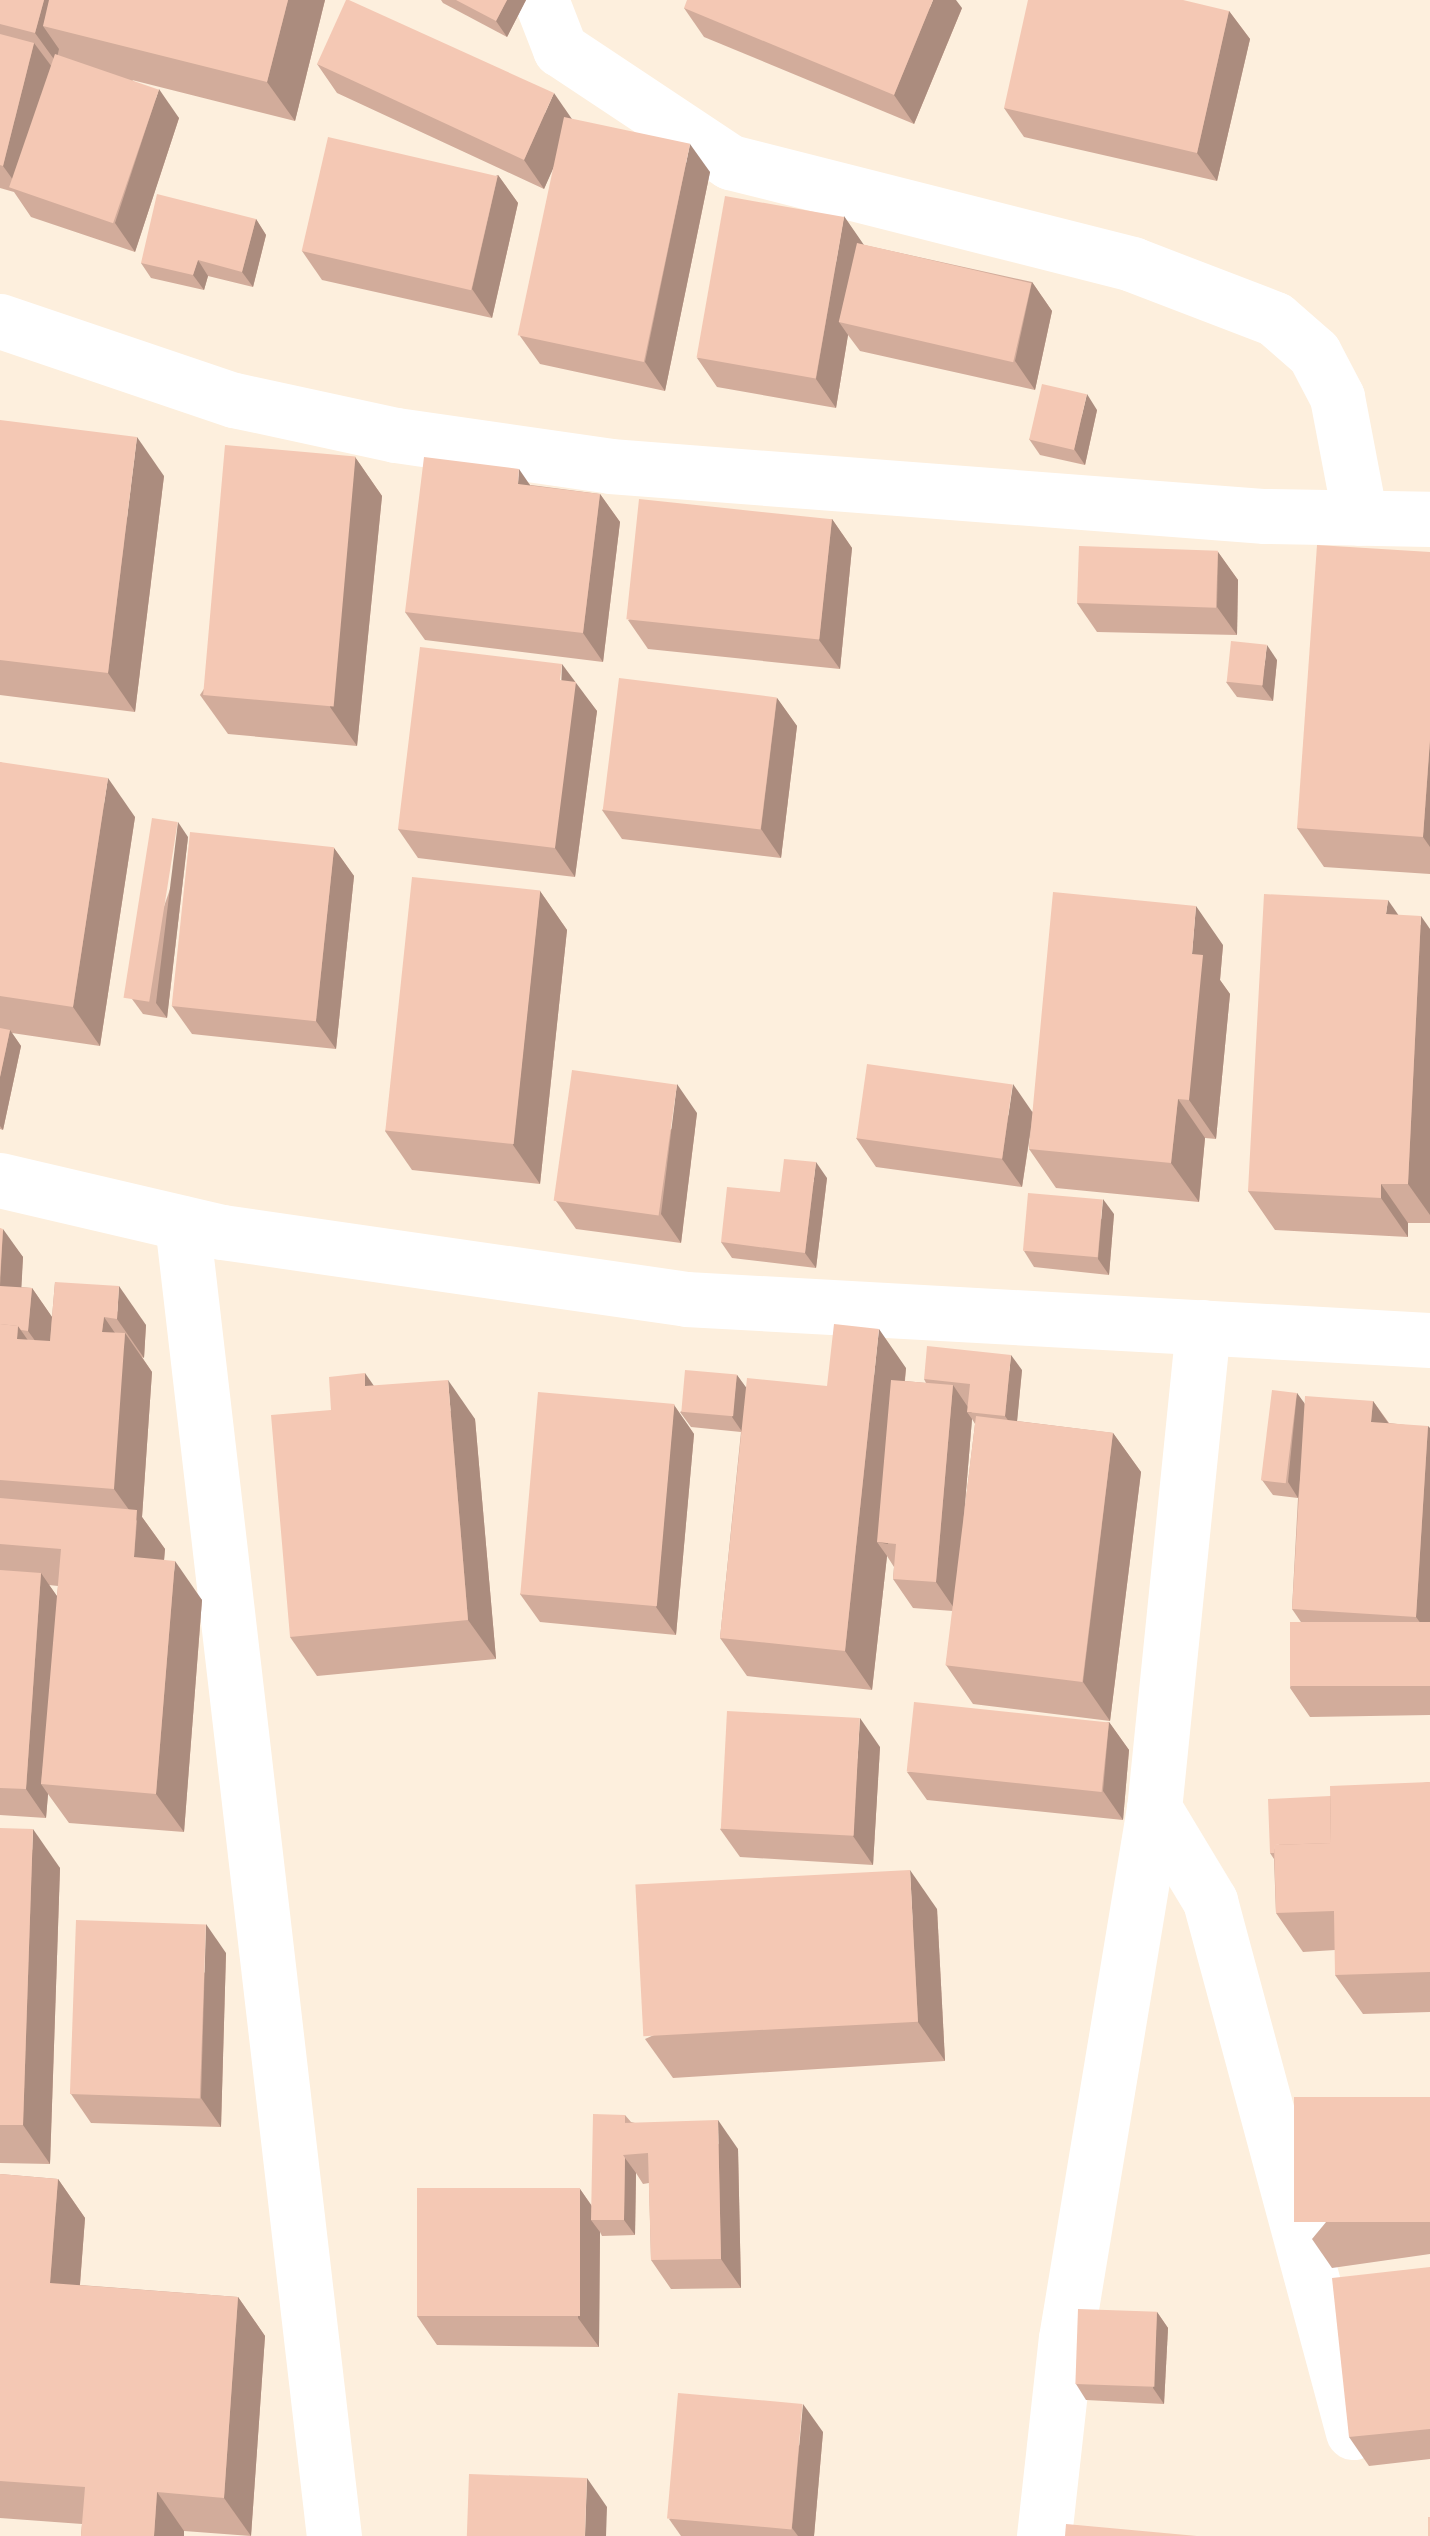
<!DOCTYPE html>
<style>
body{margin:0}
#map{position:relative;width:1430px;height:2536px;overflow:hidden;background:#fdefdd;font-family:Ubuntu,sans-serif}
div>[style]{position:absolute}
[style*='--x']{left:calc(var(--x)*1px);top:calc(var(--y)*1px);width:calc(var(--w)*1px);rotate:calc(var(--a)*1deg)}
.minor>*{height:55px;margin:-27.5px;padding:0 27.5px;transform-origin:27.5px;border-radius:27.5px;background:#fff}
.wall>*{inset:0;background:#d2ac9b}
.shaded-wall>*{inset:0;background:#ab8c7e}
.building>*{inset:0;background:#f4c8b4;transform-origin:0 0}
span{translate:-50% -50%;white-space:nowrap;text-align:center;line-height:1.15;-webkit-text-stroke:9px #fff3e5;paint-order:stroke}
</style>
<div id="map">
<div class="minor">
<div style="--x:541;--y:0;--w:53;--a:68.8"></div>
<div style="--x:560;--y:49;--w:204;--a:33.6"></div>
<div style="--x:730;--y:162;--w:415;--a:14.2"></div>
<div style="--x:1132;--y:264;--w:153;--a:21"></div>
<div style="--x:1275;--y:319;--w:52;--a:41.1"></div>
<div style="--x:1314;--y:353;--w:50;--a:62.4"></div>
<div style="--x:1337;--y:397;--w:123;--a:79.2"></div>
<div style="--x:0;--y:321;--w:247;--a:18.7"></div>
<div style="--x:234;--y:400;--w:166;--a:12.2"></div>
<div style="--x:396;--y:435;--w:216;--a:8.2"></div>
<div style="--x:610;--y:466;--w:657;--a:4.37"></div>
<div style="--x:1265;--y:516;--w:165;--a:1"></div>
<div style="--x:0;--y:1180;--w:228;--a:13.2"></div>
<div style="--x:222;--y:1232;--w:469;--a:8.2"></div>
<div style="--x:686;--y:1299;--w:745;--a:3.15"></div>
<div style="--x:182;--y:1223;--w:1322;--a:83.4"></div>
<div style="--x:1203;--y:1327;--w:483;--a:95.8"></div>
<div style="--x:1154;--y:1808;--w:109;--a:58.9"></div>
<div style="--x:1210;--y:1901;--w:550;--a:74.93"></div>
<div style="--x:1044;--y:2536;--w:199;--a:-83.7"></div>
<div style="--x:1066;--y:2338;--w:537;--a:-80.57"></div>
</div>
<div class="wall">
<div style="clip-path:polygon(0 0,325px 0,295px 121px,132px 80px,179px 118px,135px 252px,31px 217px,14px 192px,0 188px)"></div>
<div style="clip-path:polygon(441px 0,526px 0,507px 37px,443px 3px)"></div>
<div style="clip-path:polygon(684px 8px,962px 8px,914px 124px,704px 37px)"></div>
<div style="clip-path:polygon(1229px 11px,1250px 39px,1217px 181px,1024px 137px,1004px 108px)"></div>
<div style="clip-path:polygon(317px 64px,571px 119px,710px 172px,665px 391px,540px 364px,520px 336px,555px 163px,544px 189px,337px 93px)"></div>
<div style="clip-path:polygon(498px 175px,518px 203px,492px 318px,322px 280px,302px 251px)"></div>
<div style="clip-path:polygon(256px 219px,266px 235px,253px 287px,208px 276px,204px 290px,151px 278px,141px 263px)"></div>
<div style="clip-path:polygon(864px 245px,1032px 282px,1052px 311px,1035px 390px,860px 351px,848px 335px,836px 408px,717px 387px,697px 358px)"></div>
<div style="clip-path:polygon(1097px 410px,1085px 465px,1040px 455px,1029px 439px)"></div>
<div style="clip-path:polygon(355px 457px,382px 496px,357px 746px,228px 734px,200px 695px)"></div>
<div style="clip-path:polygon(164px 476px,135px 712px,0 695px,0 660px)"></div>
<div style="clip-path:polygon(531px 485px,600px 494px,620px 522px,603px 662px,425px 640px,405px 612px)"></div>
<div style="clip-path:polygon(832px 519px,852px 548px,840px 669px,648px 649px,628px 620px)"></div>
<div style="clip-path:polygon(1218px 552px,1238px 580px,1237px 635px,1097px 632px,1077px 603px)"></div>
<div style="clip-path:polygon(1430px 552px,1430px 874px,1324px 867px,1297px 828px)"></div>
<div style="clip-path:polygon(1277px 660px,1273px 701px,1237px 697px,1226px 682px)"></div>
<div style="clip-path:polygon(574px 682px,597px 711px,575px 877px,418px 858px,398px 829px)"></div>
<div style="clip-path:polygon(777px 698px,797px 726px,781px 858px,622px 839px,602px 810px)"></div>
<div style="clip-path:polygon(0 762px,135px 817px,100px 1046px,12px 1033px,21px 1046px,3px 1130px,0 1129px)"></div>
<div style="clip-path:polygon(188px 837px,167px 1018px,143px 1014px,132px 999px)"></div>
<div style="clip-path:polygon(334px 848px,354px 876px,336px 1049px,192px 1034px,172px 1006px)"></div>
<div style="clip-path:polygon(540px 891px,567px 930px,540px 1184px,412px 1170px,385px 1131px)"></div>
<div style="clip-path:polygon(1398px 915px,1430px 929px,1430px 1223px,1408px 1223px,1408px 1237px,1275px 1230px,1248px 1191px)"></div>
<div style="clip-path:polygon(1223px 945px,1220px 980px,1230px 994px,1216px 1139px,1205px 1138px,1199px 1202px,1056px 1188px,1029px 1149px,1031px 1129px,1022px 1187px,876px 1167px,856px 1138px,1032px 1112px)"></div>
<div style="clip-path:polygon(697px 1113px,681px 1243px,576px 1229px,556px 1201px)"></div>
<div style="clip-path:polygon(827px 1178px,816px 1268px,732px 1258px,721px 1242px,780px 1192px)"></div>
<div style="clip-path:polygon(1114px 1214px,1109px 1275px,1034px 1267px,1024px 1251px)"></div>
<div style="clip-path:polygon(evenodd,0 1228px,23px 1257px,21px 1287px,32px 1288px,52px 1317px,55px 1282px,146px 1325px,144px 1358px,142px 1357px,152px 1372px,142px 1517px,165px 1549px,164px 1560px,202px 1600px,184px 1832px,69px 1823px,48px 1794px,46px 1818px,0 1815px,0 1228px,49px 1585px,58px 1586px,57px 1596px,49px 1585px)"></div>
<div style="clip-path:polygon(evenodd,906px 1368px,905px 1381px,926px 1383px,924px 1379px,1022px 1370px,1017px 1421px,1113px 1433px,1141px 1472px,1110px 1721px,973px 1704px,946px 1665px,953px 1611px,913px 1608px,893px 1579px,894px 1567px,887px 1556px,872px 1690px,747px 1676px,720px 1638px,741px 1432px,691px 1427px,680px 1412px,737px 1375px,746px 1388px,827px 1386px,906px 1368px,972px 1419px,975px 1424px,964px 1515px,972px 1419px)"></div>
<div style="clip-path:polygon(374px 1386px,475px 1419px,496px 1659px,317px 1676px,290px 1637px,331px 1410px)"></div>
<div style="clip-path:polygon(1297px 1393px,1304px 1404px,1373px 1401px,1389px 1423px,1430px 1428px,1430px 1715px,1310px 1717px,1290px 1688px,1303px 1625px,1292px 1609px,1298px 1498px,1273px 1495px,1262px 1480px)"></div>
<div style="clip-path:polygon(674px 1405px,694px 1434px,676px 1635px,540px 1622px,520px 1594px)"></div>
<div style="clip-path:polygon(1109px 1722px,1129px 1750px,1123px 1820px,927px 1800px,907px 1772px)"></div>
<div style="clip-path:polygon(880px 1747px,873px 1865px,740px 1857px,720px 1829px)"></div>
<div style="clip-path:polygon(1430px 1782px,1430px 2012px,1363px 2014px,1335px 1975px,1335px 1950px,1303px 1952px,1276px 1913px,1274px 1859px,1270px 1853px,1330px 1796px)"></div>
<div style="clip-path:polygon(0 1828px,60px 1868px,50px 2164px,0 2163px)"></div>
<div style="clip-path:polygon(937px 1909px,945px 2061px,673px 2078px,645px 2039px)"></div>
<div style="clip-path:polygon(226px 1953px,221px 2127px,91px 2123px,71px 2094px)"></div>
<div style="clip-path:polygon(1430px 2097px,1430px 2254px,1332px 2268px,1312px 2239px)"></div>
<div style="clip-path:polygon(625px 2115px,631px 2122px,738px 2149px,741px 2288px,671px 2289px,651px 2260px,649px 2183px,643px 2184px,636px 2173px,635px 2235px,602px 2236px,600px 2232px,599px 2347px,437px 2345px,417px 2316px,580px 2189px,592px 2206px)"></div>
<div style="clip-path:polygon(0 2174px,58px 2179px,85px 2218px,80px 2285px,238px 2297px,265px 2336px,251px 2536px,184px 2531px,184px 2536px,81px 2536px,82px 2524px,0 2518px)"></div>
<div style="clip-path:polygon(1430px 2267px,1430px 2459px,1369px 2466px,1349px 2437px)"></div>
<div style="clip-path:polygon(1157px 2312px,1168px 2328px,1164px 2404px,1086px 2400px,1076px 2384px)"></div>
<div style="clip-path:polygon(823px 2432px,814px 2536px,681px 2536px,669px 2519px)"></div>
</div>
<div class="shaded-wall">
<div style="clip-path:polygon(44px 0,71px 0,43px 26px,59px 49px,56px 62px,35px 33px)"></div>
<div style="clip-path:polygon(288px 0,325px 0,295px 121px,267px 82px)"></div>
<div style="clip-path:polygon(507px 0,526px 0,507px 37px,496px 21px)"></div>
<div style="clip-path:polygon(933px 0,956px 0,962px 8px,914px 124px,894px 95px)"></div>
<div style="clip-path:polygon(1229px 11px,1250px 39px,1217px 181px,1197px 153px)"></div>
<div style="clip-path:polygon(34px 43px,55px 71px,21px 191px,3px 166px)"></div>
<div style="clip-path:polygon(159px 89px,179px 118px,135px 252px,115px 223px)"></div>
<div style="clip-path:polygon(554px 93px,574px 122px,544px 189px,524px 160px)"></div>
<div style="clip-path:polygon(690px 144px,710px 172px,665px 391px,645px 362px)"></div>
<div style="clip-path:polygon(498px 175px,518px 203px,492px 318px,472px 289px)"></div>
<div style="clip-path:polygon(844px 216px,864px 245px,839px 322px,848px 335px,836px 408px,816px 379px)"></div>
<div style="clip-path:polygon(256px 219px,266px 235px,253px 287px,242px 272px)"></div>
<div style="clip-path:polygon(198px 260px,208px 276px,204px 290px,193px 275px)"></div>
<div style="clip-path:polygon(1032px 282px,1052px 311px,1035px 390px,1015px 361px)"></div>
<div style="clip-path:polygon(1087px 394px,1097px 410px,1085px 465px,1074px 449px)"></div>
<div style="clip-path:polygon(137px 437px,164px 476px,135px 712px,108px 673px)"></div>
<div style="clip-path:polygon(355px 457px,382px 496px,357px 746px,330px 707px)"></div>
<div style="clip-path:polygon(519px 469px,539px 498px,518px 484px)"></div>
<div style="clip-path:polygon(600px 494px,620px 522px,603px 662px,583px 633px)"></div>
<div style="clip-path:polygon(832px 519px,852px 548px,840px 669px,819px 640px)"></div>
<div style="clip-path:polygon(1218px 552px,1238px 580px,1237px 635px,1217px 607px)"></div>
<div style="clip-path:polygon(1267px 645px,1277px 660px,1273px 701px,1262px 686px)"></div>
<div style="clip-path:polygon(562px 664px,597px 711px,575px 877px,555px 848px)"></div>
<div style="clip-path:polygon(777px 698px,797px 726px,781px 858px,761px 829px)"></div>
<div style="clip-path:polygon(1430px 740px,1430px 847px,1423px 837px)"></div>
<div style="clip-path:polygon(108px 778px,135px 817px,100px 1046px,73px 1007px)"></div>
<div style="clip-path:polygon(178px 822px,188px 837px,167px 1018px,156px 1003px)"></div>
<div style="clip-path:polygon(334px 848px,354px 876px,336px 1049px,316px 1021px)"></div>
<div style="clip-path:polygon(540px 891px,567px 930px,540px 1184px,513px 1145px)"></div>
<div style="clip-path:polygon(1388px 900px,1415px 939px,1386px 914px)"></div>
<div style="clip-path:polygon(1196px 906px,1223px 945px,1220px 980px,1230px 994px,1216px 1139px,1189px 1100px,1192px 954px)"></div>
<div style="clip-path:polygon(1421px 916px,1430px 929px,1430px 1215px,1408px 1184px)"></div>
<div style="clip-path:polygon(10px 1030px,21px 1046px,3px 1130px,0 1126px,0 1077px)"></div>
<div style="clip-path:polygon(677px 1084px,697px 1113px,681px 1243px,661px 1214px)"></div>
<div style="clip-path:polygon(1013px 1084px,1033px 1113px,1022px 1187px,1002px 1159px)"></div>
<div style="clip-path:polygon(1178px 1099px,1205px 1138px,1199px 1202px,1171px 1163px)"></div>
<div style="clip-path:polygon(816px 1162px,827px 1178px,816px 1268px,805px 1253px)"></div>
<div style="clip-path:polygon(1381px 1184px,1408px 1223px,1408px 1237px,1381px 1198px)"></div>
<div style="clip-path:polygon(1103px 1199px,1114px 1214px,1109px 1275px,1098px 1259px)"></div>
<div style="clip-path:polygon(3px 1229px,23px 1257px,20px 1315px,0 1287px)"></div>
<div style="clip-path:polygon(119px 1286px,146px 1325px,144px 1358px,117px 1319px)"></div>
<div style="clip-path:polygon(32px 1288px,52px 1317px,49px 1360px,28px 1331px)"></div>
<div style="clip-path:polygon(104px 1317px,124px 1346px,125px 1333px,152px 1372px,142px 1517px,165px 1549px,161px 1596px,134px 1557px,137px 1521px,114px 1489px,102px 1332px)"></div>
<div style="clip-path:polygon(18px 1326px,45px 1365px,17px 1339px)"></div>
<div style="clip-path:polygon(879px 1329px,906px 1368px,888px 1544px,877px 1542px,887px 1556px,872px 1690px,845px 1651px)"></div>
<div style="clip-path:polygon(1011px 1355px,1022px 1370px,1016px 1432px,1005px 1416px)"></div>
<div style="clip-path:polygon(365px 1373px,392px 1412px,365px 1386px)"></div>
<div style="clip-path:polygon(737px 1375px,748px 1390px,743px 1433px,732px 1417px)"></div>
<div style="clip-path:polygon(448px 1380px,475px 1419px,496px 1659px,468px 1620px)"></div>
<div style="clip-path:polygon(953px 1385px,972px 1413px,967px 1412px,972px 1419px,956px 1611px,936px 1582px)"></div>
<div style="clip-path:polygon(1297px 1393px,1308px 1408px,1298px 1498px,1288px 1482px)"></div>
<div style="clip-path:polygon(1373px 1401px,1393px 1430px,1371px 1422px)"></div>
<div style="clip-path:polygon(674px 1405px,694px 1434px,676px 1635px,656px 1607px)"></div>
<div style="clip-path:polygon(1428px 1426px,1430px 1428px,1430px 1636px,1416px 1617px)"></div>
<div style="clip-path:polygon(1113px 1433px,1141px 1472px,1110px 1721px,1083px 1682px)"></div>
<div style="clip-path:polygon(175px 1561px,202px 1600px,184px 1832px,156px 1794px)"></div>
<div style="clip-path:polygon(41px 1573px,61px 1602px,41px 1784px,48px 1794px,46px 1818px,26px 1789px)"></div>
<div style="clip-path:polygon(860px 1718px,880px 1747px,873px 1865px,853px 1836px)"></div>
<div style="clip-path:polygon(1109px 1722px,1129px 1750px,1123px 1820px,1103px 1791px)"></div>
<div style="clip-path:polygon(33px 1829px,60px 1868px,50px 2164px,23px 2125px)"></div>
<div style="clip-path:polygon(910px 1870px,937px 1909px,945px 2061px,918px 2022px)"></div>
<div style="clip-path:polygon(206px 1924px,226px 1953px,221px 2127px,201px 2098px)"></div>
<div style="clip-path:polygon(718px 2120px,738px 2149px,741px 2288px,721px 2259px)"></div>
<div style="clip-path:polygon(625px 2158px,636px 2173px,635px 2235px,624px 2220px)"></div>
<div style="clip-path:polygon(58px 2179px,85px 2218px,77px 2322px,50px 2283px)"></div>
<div style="clip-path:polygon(580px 2189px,600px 2218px,591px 2220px,600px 2232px,599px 2347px,578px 2318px)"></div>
<div style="clip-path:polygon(238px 2297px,265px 2336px,251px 2536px,224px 2498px)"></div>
<div style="clip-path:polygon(1157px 2312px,1168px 2328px,1164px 2404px,1153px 2388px)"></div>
<div style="clip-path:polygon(803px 2404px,823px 2432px,814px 2536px,798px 2536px,792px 2528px)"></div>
<div style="clip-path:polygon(587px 2478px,607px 2507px,606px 2536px,585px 2536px)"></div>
<div style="clip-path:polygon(157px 2492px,184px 2531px,184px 2536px,154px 2536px)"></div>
</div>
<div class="building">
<div style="clip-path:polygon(0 0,44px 0,35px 33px,0 24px)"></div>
<div style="clip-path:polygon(49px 0,288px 0,267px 82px,43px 26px)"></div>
<div style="clip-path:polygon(346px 0,349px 0,554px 93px,524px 160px,317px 64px)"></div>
<div style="clip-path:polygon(456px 0,507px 0,496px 21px)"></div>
<div style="clip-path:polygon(687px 0,933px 0,894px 95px,684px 8px)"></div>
<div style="clip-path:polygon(1028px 0,1183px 0,1229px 11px,1197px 153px,1004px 108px)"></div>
<div style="clip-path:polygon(0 34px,34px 43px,3px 166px,0 165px)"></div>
<div style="left:55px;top:54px;width:110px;height:141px;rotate:19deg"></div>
<div style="left:564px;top:117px;width:129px;height:223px;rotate:12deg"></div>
<div style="left:328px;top:137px;width:174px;height:117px;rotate:13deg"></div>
<div style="clip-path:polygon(157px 194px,256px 219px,242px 272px,198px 260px,193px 275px,141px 263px)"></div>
<div style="left:725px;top:196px;width:121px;height:164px;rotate:10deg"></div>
<div style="left:857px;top:243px;width:179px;height:81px;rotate:13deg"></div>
<div style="left:1042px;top:384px;width:46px;height:57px;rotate:13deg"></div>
<div style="clip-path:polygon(0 420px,137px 437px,108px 673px,0 660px)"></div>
<div style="left:225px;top:445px;width:131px;height:251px;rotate:5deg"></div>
<div style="clip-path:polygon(424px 457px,519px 469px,518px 484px,600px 494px,583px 633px,405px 612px)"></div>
<div style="left:639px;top:499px;width:194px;height:121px;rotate:6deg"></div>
<div style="clip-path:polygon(1317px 545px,1430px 552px,1430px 740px,1423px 837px,1297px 828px)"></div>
<div style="left:1079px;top:546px;width:139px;height:57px;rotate:2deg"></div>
<div style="left:1231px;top:641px;width:36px;height:41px;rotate:6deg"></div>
<div style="clip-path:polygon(420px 647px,562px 664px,560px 680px,576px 682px,555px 848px,398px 829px)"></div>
<div style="left:619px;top:678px;width:159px;height:133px;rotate:7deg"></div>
<div style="clip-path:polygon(0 762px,108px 778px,73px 1007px,0 996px)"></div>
<div style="left:152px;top:818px;width:26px;height:182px;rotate:9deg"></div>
<div style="left:190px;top:832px;width:145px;height:175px;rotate:6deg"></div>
<div style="left:412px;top:877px;width:129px;height:255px;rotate:6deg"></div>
<div style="clip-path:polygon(1053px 892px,1196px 906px,1192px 954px,1203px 955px,1189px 1100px,1178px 1099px,1171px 1163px,1029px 1149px)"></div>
<div style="clip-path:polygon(1264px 894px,1388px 900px,1386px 914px,1421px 916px,1408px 1184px,1381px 1184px,1381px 1198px,1248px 1191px)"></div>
<div style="clip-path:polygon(0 1028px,10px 1030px,0 1077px)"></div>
<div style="left:867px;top:1064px;width:147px;height:75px;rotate:8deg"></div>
<div style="left:572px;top:1070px;width:106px;height:132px;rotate:8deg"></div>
<div style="clip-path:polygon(784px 1159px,816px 1162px,805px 1253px,721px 1242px,727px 1187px,780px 1192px)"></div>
<div style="left:1028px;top:1193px;width:75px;height:58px;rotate:5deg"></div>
<div style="clip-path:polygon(0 1228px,3px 1229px,0 1277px)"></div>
<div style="clip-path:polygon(55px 1282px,119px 1286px,117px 1319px,104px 1317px,102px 1332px,125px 1333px,114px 1489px,0 1480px,0 1324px,18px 1326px,17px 1339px,50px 1341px)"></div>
<div style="clip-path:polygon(0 1286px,32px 1288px,28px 1331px,21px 1330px,18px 1326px,0 1324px)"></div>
<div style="clip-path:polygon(834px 1324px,879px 1329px,845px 1651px,720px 1638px,747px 1378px,827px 1386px)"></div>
<div style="clip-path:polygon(927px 1346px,1011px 1355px,1005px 1416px,967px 1412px,970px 1384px,924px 1379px)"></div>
<div style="left:685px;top:1370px;width:52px;height:42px;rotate:5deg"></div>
<div style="clip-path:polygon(365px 1373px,365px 1386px,448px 1380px,468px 1620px,290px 1637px,271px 1415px,331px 1410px,329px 1377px)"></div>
<div style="clip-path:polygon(891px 1380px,953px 1385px,936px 1582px,893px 1579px,896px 1544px,877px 1542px)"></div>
<div style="left:1272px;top:1390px;width:25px;height:91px;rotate:7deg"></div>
<div style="left:538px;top:1392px;width:137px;height:203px;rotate:5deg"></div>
<div style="clip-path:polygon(1305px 1396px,1373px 1401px,1371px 1422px,1428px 1426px,1416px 1617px,1292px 1609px)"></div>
<div style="left:976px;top:1416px;width:138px;height:251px;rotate:7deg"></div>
<div style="clip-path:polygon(0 1498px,137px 1510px,134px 1557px,175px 1561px,156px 1794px,41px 1784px,61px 1549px,0 1544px)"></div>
<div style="clip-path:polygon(0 1570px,41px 1573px,26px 1789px,0 1788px)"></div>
<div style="left:1430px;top:1622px;width:64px;height:140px;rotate:90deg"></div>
<div style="left:914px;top:1702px;width:196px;height:70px;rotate:6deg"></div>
<div style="left:727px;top:1711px;width:133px;height:118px;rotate:3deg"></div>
<div style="clip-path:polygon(1430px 1782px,1430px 1972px,1335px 1975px,1334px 1911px,1276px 1913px,1274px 1845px,1331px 1843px,1330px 1786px)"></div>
<div style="clip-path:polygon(1330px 1796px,1331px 1843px,1274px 1845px,1274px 1853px,1270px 1853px,1268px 1799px)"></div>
<div style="clip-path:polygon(0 1828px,33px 1829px,23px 2125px,0 2125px)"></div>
<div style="left:910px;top:1870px;width:152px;height:275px;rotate:87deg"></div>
<div style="left:76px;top:1920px;width:130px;height:174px;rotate:2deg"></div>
<div style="left:1430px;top:2097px;width:125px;height:136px;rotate:90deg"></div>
<div style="clip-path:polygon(593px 2114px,625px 2115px,625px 2123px,623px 2123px,623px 2155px,625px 2158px,624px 2220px,591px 2220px)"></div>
<div style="clip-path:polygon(718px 2120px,721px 2259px,651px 2260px,648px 2153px,623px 2155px,623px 2123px)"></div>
<div style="clip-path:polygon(0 2174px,58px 2179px,50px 2283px,238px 2297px,224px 2498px,157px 2492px,154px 2536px,81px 2536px,85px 2487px,0 2481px)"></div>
<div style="left:417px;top:2188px;width:163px;height:128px"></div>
<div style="clip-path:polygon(1430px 2267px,1430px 2429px,1349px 2437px,1332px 2278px)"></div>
<div style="left:1078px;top:2309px;width:79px;height:75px;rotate:2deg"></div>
<div style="left:678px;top:2393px;width:125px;height:126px;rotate:5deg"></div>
<div style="left:469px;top:2474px;width:118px;height:62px;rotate:2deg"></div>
<div style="left:1428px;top:2517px;width:2px;height:19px"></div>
<div style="clip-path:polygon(1066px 2524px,1197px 2536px,1065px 2536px)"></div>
</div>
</div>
